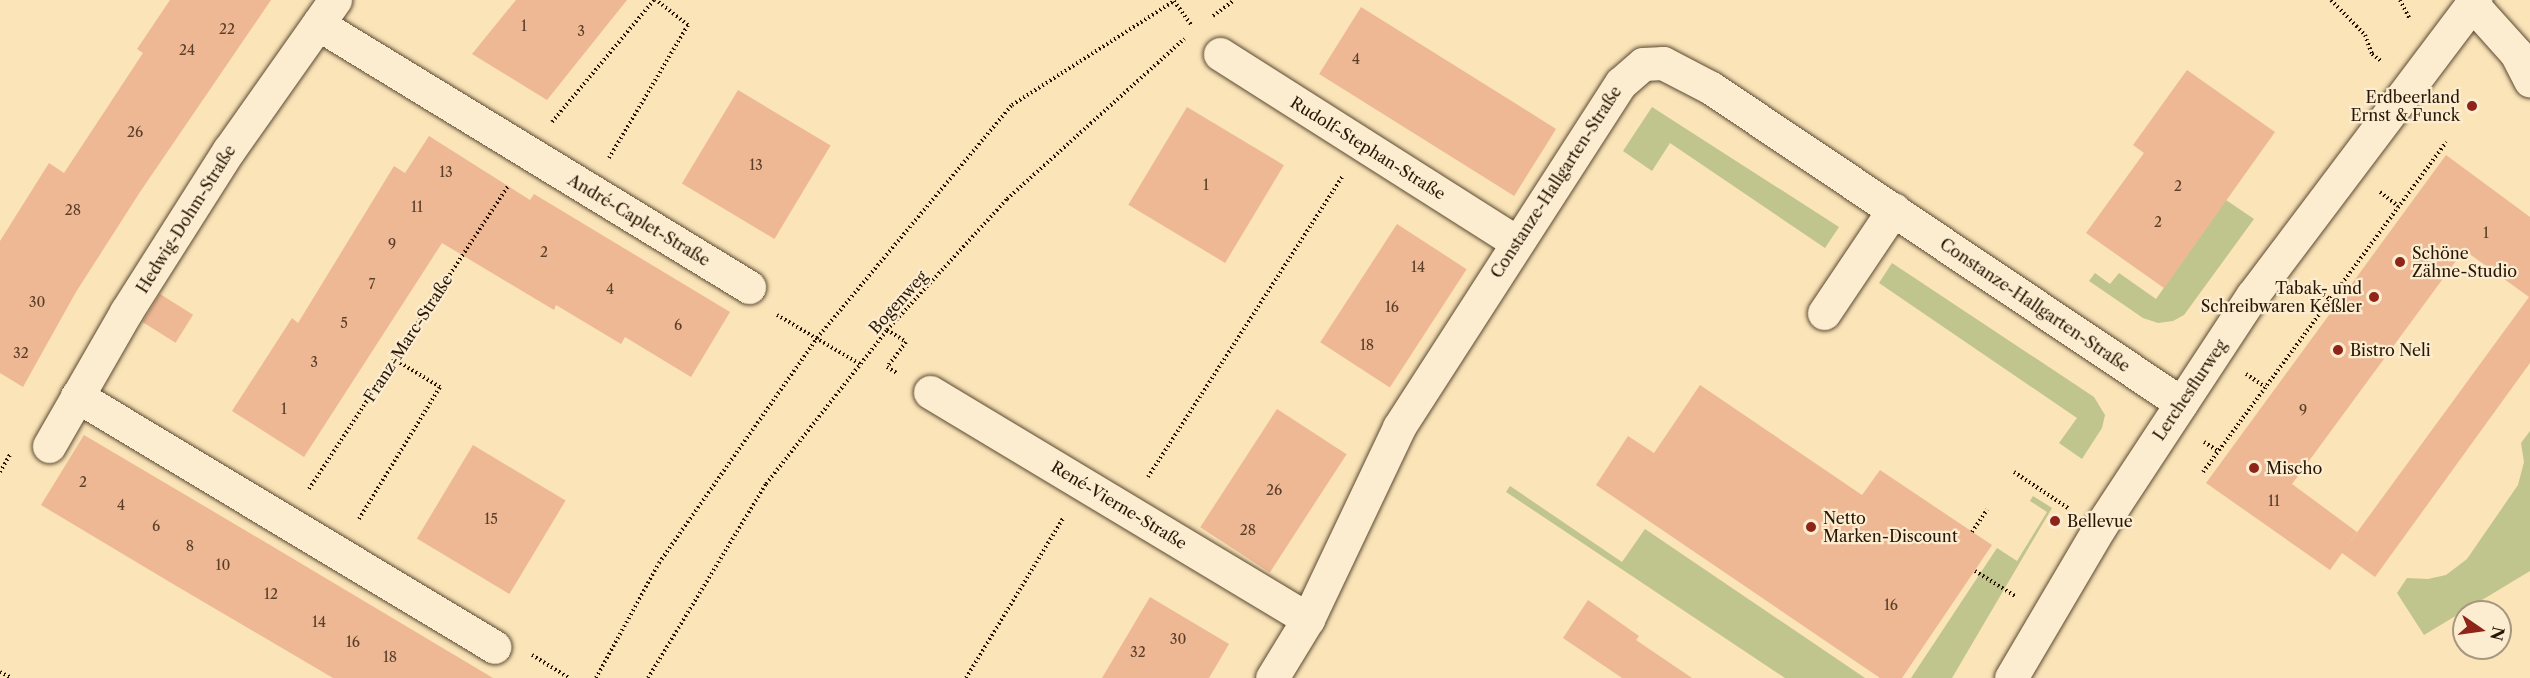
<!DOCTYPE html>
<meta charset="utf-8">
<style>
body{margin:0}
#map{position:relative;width:2530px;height:678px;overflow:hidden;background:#fae4b8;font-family:"Libre Caslon Text",serif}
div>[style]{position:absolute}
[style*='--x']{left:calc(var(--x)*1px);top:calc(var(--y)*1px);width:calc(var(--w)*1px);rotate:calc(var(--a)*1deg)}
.green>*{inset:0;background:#c0c48d}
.building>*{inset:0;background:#eeb895;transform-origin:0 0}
.path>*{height:4px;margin-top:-2px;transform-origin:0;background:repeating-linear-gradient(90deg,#281504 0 1.5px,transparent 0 4.5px)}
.roads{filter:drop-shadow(0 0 2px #5c4931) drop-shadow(0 0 2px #5c4931)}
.minor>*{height:33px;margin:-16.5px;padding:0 16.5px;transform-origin:16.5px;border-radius:16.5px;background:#fcedd1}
.dots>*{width:16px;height:16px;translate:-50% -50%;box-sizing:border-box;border:3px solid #fcedd1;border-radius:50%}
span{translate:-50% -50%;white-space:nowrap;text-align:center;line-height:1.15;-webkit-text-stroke:4.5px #fcedd1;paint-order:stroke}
.number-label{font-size:14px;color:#5a3e28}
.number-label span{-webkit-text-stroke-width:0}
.poi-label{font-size:16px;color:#281504}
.right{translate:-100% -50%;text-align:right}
.left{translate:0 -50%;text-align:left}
.street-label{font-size:16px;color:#281504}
.north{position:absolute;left:2452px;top:600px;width:60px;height:60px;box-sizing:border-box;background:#fcedd1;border:2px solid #a7977f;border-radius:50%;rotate:103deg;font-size:16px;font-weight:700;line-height:24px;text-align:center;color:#281504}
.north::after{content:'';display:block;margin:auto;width:21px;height:27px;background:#8f2418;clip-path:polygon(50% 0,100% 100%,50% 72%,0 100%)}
</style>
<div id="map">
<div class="green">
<div style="clip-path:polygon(1652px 107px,1839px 227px,1825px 248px,1670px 143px,1652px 171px,1623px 151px)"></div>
<div style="clip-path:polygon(2226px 200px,2254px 219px,2184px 315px,2173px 321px,2158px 323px,2143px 318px,2089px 281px,2095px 273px,2110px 284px,2119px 273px,2156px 299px)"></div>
<div style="clip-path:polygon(1892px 263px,2094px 397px,2105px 415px,2102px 428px,2082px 459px,2059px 443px,2077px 418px,1879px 283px)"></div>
<div style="clip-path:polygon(2530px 431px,2530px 571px,2424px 635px,2397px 593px,2407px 578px,2428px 579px,2446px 575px,2467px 559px,2518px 485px,2524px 462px,2521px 443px)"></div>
<div style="clip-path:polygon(1510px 486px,1622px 562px,1645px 529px,1865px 678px,1785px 678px,1506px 492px)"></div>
<div style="clip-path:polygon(2033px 496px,2052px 508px,1952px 678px,1911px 678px,1997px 548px,2017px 561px,2047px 512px,2030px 501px)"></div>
</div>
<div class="building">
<div style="clip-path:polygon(170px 0,271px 0,140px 192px,76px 292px,23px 387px,0 373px,0 241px,49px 163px,64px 173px,143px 53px,137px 49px)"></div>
<div style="clip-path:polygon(516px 0,627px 0,547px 100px,472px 54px)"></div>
<div style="left:1361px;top:7px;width:230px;height:79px;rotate:32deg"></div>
<div style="clip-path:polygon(2187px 70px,2275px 132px,2164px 288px,2086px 233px,2144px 153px,2133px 145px)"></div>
<div style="left:738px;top:90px;width:108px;height:109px;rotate:31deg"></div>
<div style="left:1187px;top:107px;width:113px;height:114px;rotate:31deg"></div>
<div style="clip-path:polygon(429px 136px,530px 200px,534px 194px,730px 312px,691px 377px,625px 337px,621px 344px,556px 305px,554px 310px,442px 243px,304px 457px,232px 411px,292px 318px,298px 323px,394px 166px,405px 173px)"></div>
<div style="clip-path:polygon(2446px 155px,2530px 217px,2530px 363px,2375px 577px,2342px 553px,2529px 297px,2464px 250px,2292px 484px,2357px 532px,2330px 570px,2206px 483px)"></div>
<div style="left:1397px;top:224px;width:83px;height:141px;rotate:33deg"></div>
<div style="left:160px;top:294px;width:39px;height:33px;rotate:32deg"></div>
<div style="clip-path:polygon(1700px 385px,1862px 495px,1880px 470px,1992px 545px,1902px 678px,1880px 678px,1596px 485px,1628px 436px,1654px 453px)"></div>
<div style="left:1277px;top:409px;width:83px;height:141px;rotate:33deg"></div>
<div style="clip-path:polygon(84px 435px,260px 539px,493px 678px,333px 678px,173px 584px,41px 505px)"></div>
<div style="left:473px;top:445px;width:108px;height:109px;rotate:31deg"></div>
<div style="clip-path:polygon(1150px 597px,1229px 644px,1209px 678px,1102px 678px)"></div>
<div style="clip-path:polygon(1588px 600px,1639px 636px,1636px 640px,1692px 678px,1622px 678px,1563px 638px)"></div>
</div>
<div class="path">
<div style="--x:2331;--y:0;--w:49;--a:45.8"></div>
<div style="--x:2365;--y:35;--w:20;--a:70"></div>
<div style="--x:2372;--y:54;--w:11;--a:38"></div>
<div style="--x:2400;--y:0;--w:22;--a:63"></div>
<div style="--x:1174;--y:1;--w:31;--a:54"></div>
<div style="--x:1213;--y:16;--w:26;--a:-37"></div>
<div style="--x:552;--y:122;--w:159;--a:-50.1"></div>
<div style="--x:609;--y:158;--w:155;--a:-59.3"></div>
<div style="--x:688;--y:25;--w:41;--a:-142"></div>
<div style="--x:2380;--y:192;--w:23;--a:38"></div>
<div style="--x:2309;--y:284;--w:26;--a:36"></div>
<div style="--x:777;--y:315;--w:96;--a:30.6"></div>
<div style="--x:887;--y:330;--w:22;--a:32"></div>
<div style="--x:906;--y:342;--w:31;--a:127"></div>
<div style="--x:887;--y:367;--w:13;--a:32"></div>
<div style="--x:2246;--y:374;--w:23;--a:34"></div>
<div style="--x:2204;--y:442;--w:17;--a:33"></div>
<div style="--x:0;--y:472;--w:22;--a:-60"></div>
<div style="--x:2014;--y:472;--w:65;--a:33.7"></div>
<div style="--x:2203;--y:472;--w:410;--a:-53.6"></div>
<div style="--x:1148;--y:477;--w:359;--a:-57.1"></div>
<div style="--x:309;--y:489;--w:364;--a:-56.7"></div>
<div style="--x:359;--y:519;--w:155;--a:-58.5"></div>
<div style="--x:440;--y:387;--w:54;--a:-148.7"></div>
<div style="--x:1972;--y:532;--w:27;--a:-56"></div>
<div style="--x:1975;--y:571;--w:47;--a:32"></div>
<div style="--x:532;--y:655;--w:44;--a:31.9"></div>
<div style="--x:0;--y:672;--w:13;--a:27"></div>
<div style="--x:596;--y:678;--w:131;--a:-61.3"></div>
<div style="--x:659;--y:563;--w:275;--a:-54.9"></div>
<div style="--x:817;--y:338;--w:304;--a:-50.1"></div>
<div style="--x:1012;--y:105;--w:193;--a:-32.7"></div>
<div style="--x:648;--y:678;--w:227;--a:-58.7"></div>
<div style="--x:766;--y:484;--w:196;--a:-51.8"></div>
<div style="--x:887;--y:330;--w:178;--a:-47.5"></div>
<div style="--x:1007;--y:199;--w:239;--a:-42.1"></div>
<div style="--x:966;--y:678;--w:188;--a:-58.7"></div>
</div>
<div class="roads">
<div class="minor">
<div style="--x:2472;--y:4;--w:66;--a:48.1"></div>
<div style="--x:2516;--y:53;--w:31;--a:63"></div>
<div style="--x:318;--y:24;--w:505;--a:31.39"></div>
<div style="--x:1220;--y:54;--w:351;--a:32.4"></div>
<div style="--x:1824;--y:313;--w:125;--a:-56.1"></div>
<div style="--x:930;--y:392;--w:441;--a:31"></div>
<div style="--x:77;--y:396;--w:487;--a:31"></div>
<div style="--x:49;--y:446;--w:155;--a:-60.1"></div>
<div style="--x:126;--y:312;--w:192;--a:-57.6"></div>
<div style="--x:229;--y:150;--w:184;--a:-54.8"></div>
<div style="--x:1272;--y:678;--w:69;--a:-58.6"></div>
<div style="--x:1308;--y:619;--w:212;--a:-64.6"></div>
<div style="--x:1399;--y:427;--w:409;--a:-57.2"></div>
<div style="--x:1621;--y:83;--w:29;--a:-41"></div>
<div style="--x:1643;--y:64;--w:20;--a:-3"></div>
<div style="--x:1663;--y:63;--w:54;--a:27.5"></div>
<div style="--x:1711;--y:88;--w:566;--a:33.83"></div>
<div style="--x:2011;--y:678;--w:175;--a:-59.5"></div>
<div style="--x:2100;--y:527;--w:277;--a:-56.7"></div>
<div style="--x:2252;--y:296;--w:371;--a:-53"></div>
</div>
</div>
<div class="dots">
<div style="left:2472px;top:106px;background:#8f2418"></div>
<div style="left:2400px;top:262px;background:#8f2418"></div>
<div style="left:2374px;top:297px;background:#8f2418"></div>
<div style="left:2338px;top:350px;background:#8f2418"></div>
<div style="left:2254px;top:468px;background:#8f2418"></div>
<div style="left:2055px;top:521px;background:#8f2418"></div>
<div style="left:1811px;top:527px;background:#8f2418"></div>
</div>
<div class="number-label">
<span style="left:524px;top:26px">1</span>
<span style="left:227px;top:29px">22</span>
<span style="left:581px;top:31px">3</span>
<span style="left:187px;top:50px">24</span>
<span style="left:1356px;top:59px">4</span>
<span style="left:135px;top:132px">26</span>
<span style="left:756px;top:165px">13</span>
<span style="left:446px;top:172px">13</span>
<span style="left:1206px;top:185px">1</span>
<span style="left:2178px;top:186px">2</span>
<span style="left:417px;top:207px">11</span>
<span style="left:73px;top:210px">28</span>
<span style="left:2158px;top:222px">2</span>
<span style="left:2486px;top:233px">1</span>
<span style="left:392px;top:244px">9</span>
<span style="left:544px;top:252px">2</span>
<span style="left:1418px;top:267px">14</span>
<span style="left:372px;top:284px">7</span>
<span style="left:610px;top:289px">4</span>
<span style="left:37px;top:302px">30</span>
<span style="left:1392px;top:307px">16</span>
<span style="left:344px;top:323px">5</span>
<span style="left:678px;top:325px">6</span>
<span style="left:1367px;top:345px">18</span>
<span style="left:21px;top:353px">32</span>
<span style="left:314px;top:362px">3</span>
<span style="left:284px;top:409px">1</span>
<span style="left:2303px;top:410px">9</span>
<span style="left:83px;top:482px">2</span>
<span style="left:1274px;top:490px">26</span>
<span style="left:2274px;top:501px">11</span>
<span style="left:121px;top:505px">4</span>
<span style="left:491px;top:519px">15</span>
<span style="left:156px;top:526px">6</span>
<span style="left:1248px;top:530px">28</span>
<span style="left:190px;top:546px">8</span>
<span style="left:223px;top:565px">10</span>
<span style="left:271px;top:594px">12</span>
<span style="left:1891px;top:605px">16</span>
<span style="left:319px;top:622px">14</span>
<span style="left:1178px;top:639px">30</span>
<span style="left:353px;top:642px">16</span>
<span style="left:1138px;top:652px">32</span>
<span style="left:390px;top:657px">18</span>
</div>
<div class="poi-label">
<span class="right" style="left:2460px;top:106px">Erdbeerland<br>Ernst &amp; Funck</span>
<span class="left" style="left:2412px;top:262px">Schöne<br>Zähne-Studio</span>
<span class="right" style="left:2362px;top:297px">Tabak- und<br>Schreibwaren Keßler</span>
<span class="left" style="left:2350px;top:350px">Bistro Neli</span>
<span class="left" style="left:2266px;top:468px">Mischo</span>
<span class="left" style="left:1823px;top:527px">Netto<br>Marken-Discount</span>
<span class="left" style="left:2067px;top:521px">Bellevue</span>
</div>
<div class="street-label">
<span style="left:1368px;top:148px;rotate:32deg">Rudolf-Stephan-Straße</span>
<span style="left:1556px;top:182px;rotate:-57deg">Constanze-Hallgarten-Straße</span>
<span style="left:186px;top:219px;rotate:-58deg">Hedwig-Dohm-Straße</span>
<span style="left:639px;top:220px;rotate:31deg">André-Caplet-Straße</span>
<span style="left:898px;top:302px;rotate:-48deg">Bogenweg</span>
<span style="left:2035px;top:305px;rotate:34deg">Constanze-Hallgarten-Straße</span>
<span style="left:408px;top:338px;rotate:-57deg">Franz-Marc-Straße</span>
<span style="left:2190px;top:390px;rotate:-56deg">Lerchesflurweg</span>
<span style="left:1119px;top:505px;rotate:31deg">René-Vierne-Straße</span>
</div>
<div class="north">N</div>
</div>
